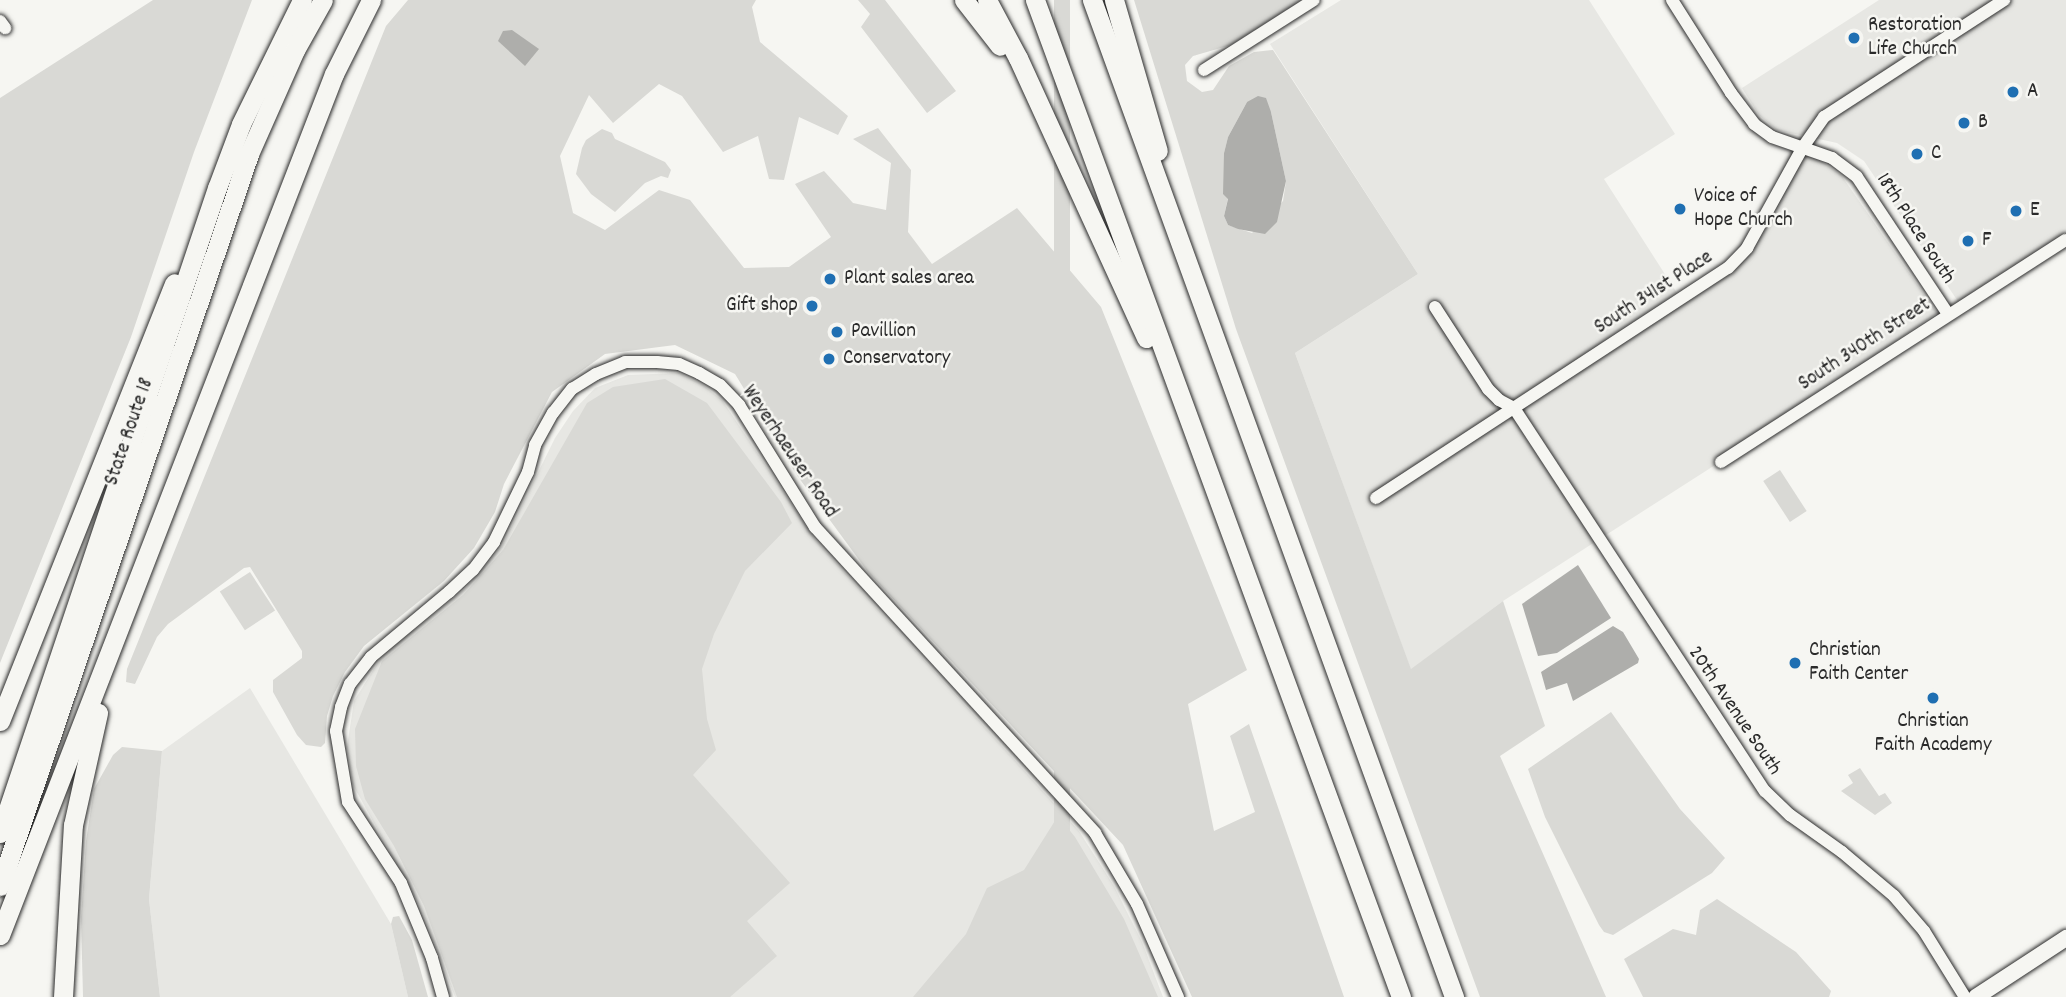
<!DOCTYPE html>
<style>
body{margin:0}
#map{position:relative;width:2066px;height:997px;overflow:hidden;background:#f6f6f2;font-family:Dekko,sans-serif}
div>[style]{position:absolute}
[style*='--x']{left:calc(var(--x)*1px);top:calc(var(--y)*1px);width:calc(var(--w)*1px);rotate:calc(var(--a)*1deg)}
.built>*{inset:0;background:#e7e7e3}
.green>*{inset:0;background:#d9d9d5;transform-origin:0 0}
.water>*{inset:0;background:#aeaeab}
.roads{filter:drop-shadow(0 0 2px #2b2b2b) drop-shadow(0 0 2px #2b2b2b)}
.minor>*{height:12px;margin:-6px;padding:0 6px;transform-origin:6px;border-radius:6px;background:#f6f6f2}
.major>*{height:16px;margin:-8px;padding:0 8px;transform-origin:8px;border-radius:8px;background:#f6f6f2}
.highway>*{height:19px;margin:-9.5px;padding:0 9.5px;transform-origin:9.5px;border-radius:9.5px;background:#f6f6f2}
.dots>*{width:19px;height:19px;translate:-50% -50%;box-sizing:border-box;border:4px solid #f6f6f2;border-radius:50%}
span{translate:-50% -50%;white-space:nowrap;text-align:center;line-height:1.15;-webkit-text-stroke:5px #f6f6f2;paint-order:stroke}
.poi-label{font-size:21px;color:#2b2b2b}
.left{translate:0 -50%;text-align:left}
.right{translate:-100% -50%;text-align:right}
.street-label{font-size:21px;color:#2b2b2b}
</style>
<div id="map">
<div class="built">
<div style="clip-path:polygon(1341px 0,1589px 0,1675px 134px,1604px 179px,1677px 293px,1729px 260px,1745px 243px,1791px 153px,1818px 159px,1841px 175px,1937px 313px,1712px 467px,1503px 601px,1411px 670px,1295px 353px,1418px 274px,1270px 44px)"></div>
<div style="clip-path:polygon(1879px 0,2066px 0,2066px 236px,1959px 303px,1864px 161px,1837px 143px,1777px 130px,1759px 115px,1742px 88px)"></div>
<div style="clip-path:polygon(679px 373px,703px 385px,722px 400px,816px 541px,1079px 831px,1114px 886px,1142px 942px,1163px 997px,455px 997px,421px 908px,353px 785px,347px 747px,354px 701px,382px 656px,466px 588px,502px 546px,555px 438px,573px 411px,595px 388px,628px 375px)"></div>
<div style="clip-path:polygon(250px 688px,391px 924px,408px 997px,160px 997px,149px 899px,162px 751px)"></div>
</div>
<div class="green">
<div style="clip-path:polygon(153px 0,252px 0,194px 152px,131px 337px,0 663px,0 98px)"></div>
<div style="clip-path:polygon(408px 0,756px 0,752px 7px,760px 42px,848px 116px,838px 135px,799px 117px,784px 180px,769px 179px,758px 136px,723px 152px,682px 96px,659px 84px,613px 123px,589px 95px,560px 156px,573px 213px,605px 230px,659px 190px,690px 200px,744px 268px,789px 267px,831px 237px,795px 184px,824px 171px,853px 203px,886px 210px,891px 163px,853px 139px,878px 128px,911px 170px,908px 232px,932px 264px,1017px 208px,1101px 307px,1247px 670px,1188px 704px,1214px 831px,1255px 812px,1230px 736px,1249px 724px,1344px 997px,1192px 997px,1123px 845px,868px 572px,796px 474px,735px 374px,675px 345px,605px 354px,552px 392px,504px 484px,495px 512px,474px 548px,444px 581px,364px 646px,345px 672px,333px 696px,327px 716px,325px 743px,321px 747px,306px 745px,297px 735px,273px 692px,273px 680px,302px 658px,302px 651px,250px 567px,244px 568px,168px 624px,157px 637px,135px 684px,126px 682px,127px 669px,386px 26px)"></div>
<div style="clip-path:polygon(858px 0,885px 0,956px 91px,927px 113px,861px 27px,870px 14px)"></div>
<div style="left:1054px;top:0;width:16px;height:1062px"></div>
<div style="clip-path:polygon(evenodd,1134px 0,1302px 0,1231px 45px,1193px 56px,1185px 65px,1187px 81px,1202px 92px,1213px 90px,1229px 66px,1254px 52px,1273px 50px,1418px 274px,1295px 353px,1411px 669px,1503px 601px,1545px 726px,1500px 756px,1606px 997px,1480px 997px,1236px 329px,1134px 0,1247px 102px,1271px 112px,1286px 181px,1283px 201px,1252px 233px,1228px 225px,1224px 216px,1228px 198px,1224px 153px,1228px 137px,1247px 102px)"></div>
<div style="clip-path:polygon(602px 129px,612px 133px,615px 139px,665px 162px,671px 170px,668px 178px,661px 176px,645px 183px,615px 212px,591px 194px,576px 174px,582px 148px,586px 140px)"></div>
<div style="clip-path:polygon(665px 379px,707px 403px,781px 502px,792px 523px,745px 571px,714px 634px,702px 669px,707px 719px,716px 750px,693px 775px,790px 883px,747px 921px,777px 956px,730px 997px,457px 997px,424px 906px,394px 846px,365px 799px,356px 766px,355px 729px,382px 661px,463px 595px,503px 550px,587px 403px,613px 387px)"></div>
<div style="left:1780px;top:470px;width:49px;height:20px;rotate:57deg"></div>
<div style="left:250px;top:572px;width:46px;height:36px;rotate:57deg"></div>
<div style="clip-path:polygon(1611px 712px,1680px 809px,1725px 858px,1712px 873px,1613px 935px,1604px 932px,1599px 925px,1545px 817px,1528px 769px)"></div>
<div style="clip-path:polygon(122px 747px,162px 751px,149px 899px,160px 997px,83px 997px,81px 918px,86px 841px,94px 789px,113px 755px)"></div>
<div style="clip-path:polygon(1860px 768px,1879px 796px,1885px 793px,1892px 803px,1875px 815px,1841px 791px,1853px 783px,1848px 775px)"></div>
<div style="clip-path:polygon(1058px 816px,1075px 837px,1124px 919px,1158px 997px,913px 997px,966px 934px,987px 888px,1024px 870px)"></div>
<div style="clip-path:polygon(1717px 899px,1796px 952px,1831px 991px,1829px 997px,1643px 997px,1624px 959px,1673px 929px,1696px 935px,1700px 910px)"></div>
<div style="clip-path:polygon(399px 916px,412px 940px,428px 997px,408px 997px,391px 924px,393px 917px)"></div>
</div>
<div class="water">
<div style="clip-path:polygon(512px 30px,539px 49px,525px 66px,498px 41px,503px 31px)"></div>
<div style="clip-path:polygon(1258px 96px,1266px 98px,1271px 112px,1286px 181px,1277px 222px,1265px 234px,1238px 229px,1228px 225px,1224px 216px,1228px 199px,1223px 194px,1224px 153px,1228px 137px,1247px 102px)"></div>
<div style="clip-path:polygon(1578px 565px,1611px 618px,1557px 653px,1538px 656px,1522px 604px)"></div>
<div style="clip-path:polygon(1613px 626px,1623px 632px,1639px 659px,1638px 663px,1573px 701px,1567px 683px,1546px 690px,1541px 672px)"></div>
</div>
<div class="roads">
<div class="minor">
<div style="--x:1672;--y:0;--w:110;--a:57.6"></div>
<div style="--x:1731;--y:93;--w:39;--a:53"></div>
<div style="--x:1754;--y:124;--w:22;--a:36"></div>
<div style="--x:1772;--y:137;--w:64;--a:19.3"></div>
<div style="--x:1832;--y:158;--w:31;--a:37"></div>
<div style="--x:1857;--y:177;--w:164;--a:56.4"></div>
<div style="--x:0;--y:21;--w:9;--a:54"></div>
<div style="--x:1204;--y:70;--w:130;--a:-32.5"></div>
<div style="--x:1435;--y:307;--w:98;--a:57.1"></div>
<div style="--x:1488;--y:389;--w:16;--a:45"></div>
<div style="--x:1499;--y:400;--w:17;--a:28"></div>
<div style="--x:1514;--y:408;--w:458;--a:56.8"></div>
<div style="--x:1765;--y:791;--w:35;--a:44"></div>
<div style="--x:1790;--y:815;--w:64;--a:35.4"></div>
<div style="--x:1842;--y:852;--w:68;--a:40.2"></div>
<div style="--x:1894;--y:896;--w:46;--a:49.4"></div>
<div style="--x:1924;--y:931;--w:78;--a:58.2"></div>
<div style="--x:1721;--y:462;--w:410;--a:-32.8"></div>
<div style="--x:1376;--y:498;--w:420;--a:-33.2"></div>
<div style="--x:1728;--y:268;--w:28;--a:-46"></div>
<div style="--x:1747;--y:248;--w:115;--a:-61"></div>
<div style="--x:1803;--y:147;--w:37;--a:-55"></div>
<div style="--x:1824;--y:117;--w:215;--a:-33"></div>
<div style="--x:443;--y:997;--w:41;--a:-105.8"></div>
<div style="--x:432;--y:958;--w:81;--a:-112.5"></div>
<div style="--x:401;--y:883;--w:97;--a:-123.2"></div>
<div style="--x:348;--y:802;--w:72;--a:-99.6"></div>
<div style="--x:336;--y:731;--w:25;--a:-78"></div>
<div style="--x:341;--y:707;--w:25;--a:-69"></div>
<div style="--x:350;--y:684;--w:34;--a:-52"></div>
<div style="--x:371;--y:657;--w:102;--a:-39.8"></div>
<div style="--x:449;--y:592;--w:33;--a:-43"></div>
<div style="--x:473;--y:570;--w:35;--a:-53"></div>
<div style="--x:494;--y:542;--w:78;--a:-64.1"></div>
<div style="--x:528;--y:472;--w:28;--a:-75"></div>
<div style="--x:535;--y:445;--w:37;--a:-61"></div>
<div style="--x:553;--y:413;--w:31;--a:-52"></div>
<div style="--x:572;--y:389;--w:28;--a:-32"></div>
<div style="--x:596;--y:374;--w:31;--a:-22"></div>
<div style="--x:625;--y:362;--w:32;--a:0"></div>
<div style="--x:657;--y:362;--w:22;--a:5"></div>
<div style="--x:679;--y:364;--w:22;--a:24"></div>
<div style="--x:699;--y:373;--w:24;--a:30"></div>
<div style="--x:720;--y:385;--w:28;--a:46"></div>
<div style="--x:739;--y:405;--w:144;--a:58.1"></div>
<div style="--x:815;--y:527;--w:415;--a:47.5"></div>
<div style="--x:1095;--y:833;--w:82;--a:59.4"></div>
<div style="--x:1137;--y:904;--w:102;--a:66.2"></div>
</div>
<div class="major">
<div style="--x:1976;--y:997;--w:108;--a:-33.2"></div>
</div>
<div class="highway">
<div style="--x:964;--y:0;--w:58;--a:52"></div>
<div style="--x:987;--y:0;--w:66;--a:61.9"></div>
<div style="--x:1018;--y:58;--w:308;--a:65.4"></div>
<div style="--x:1035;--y:0;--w:1062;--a:69.84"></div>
<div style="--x:1092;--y:0;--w:1061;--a:70.04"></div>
<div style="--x:1114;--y:0;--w:157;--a:73.8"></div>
<div style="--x:0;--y:721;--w:471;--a:-68.3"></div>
<div style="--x:0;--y:833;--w:681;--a:-71.41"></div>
<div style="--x:217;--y:188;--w:68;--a:-69.4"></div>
<div style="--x:241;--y:124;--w:138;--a:-63.8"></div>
<div style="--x:0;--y:886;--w:773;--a:-71.21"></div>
<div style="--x:249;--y:154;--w:114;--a:-66.1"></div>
<div style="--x:295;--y:50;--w:57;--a:-60.8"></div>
<div style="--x:0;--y:935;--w:924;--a:-68.8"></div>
<div style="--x:334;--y:74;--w:83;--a:-63.4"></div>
<div style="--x:63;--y:997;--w:172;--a:-86.7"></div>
<div style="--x:73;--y:825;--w:115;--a:-77.4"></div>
</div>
</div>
<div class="dots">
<div style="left:1854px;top:38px;background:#1f6fb2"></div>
<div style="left:2013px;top:92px;background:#1f6fb2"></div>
<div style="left:1964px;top:123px;background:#1f6fb2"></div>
<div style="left:1917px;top:154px;background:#1f6fb2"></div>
<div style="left:1680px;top:209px;background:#1f6fb2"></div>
<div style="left:2016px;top:211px;background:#1f6fb2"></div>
<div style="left:1968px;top:241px;background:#1f6fb2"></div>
<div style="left:830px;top:279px;background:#1f6fb2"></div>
<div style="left:812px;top:306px;background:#1f6fb2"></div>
<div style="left:837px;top:332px;background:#1f6fb2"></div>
<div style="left:829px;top:359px;background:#1f6fb2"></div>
<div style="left:1795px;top:663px;background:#1f6fb2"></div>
<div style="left:1933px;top:698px;background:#1f6fb2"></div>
</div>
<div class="poi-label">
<span class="left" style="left:1868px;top:38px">Restoration<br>Life Church</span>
<span class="left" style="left:2027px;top:92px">A</span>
<span class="left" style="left:1978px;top:123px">B</span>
<span class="left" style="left:1931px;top:154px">C</span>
<span class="left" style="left:1694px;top:209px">Voice of<br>Hope Church</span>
<span class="left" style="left:2030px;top:211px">E</span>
<span class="left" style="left:1982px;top:241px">F</span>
<span class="left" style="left:844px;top:279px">Plant sales area</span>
<span class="right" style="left:798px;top:306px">Gift shop</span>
<span class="left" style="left:851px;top:332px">Pavillion</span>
<span class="left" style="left:843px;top:359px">Conservatory</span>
<span class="left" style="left:1809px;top:663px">Christian<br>Faith Center</span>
<span style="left:1933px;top:734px">Christian<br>Faith Academy</span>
</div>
<div class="street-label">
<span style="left:1915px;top:229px;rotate:57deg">18th Place South</span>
<span style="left:1654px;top:293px;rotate:-33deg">South 341st Place</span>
<span style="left:1865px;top:345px;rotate:-33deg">South 340th Street</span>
<span style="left:130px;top:432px;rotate:-71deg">State Route 18</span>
<span style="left:789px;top:452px;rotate:56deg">Weyerhaeuser Road</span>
<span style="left:1734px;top:711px;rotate:56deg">20th Avenue South</span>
</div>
</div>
